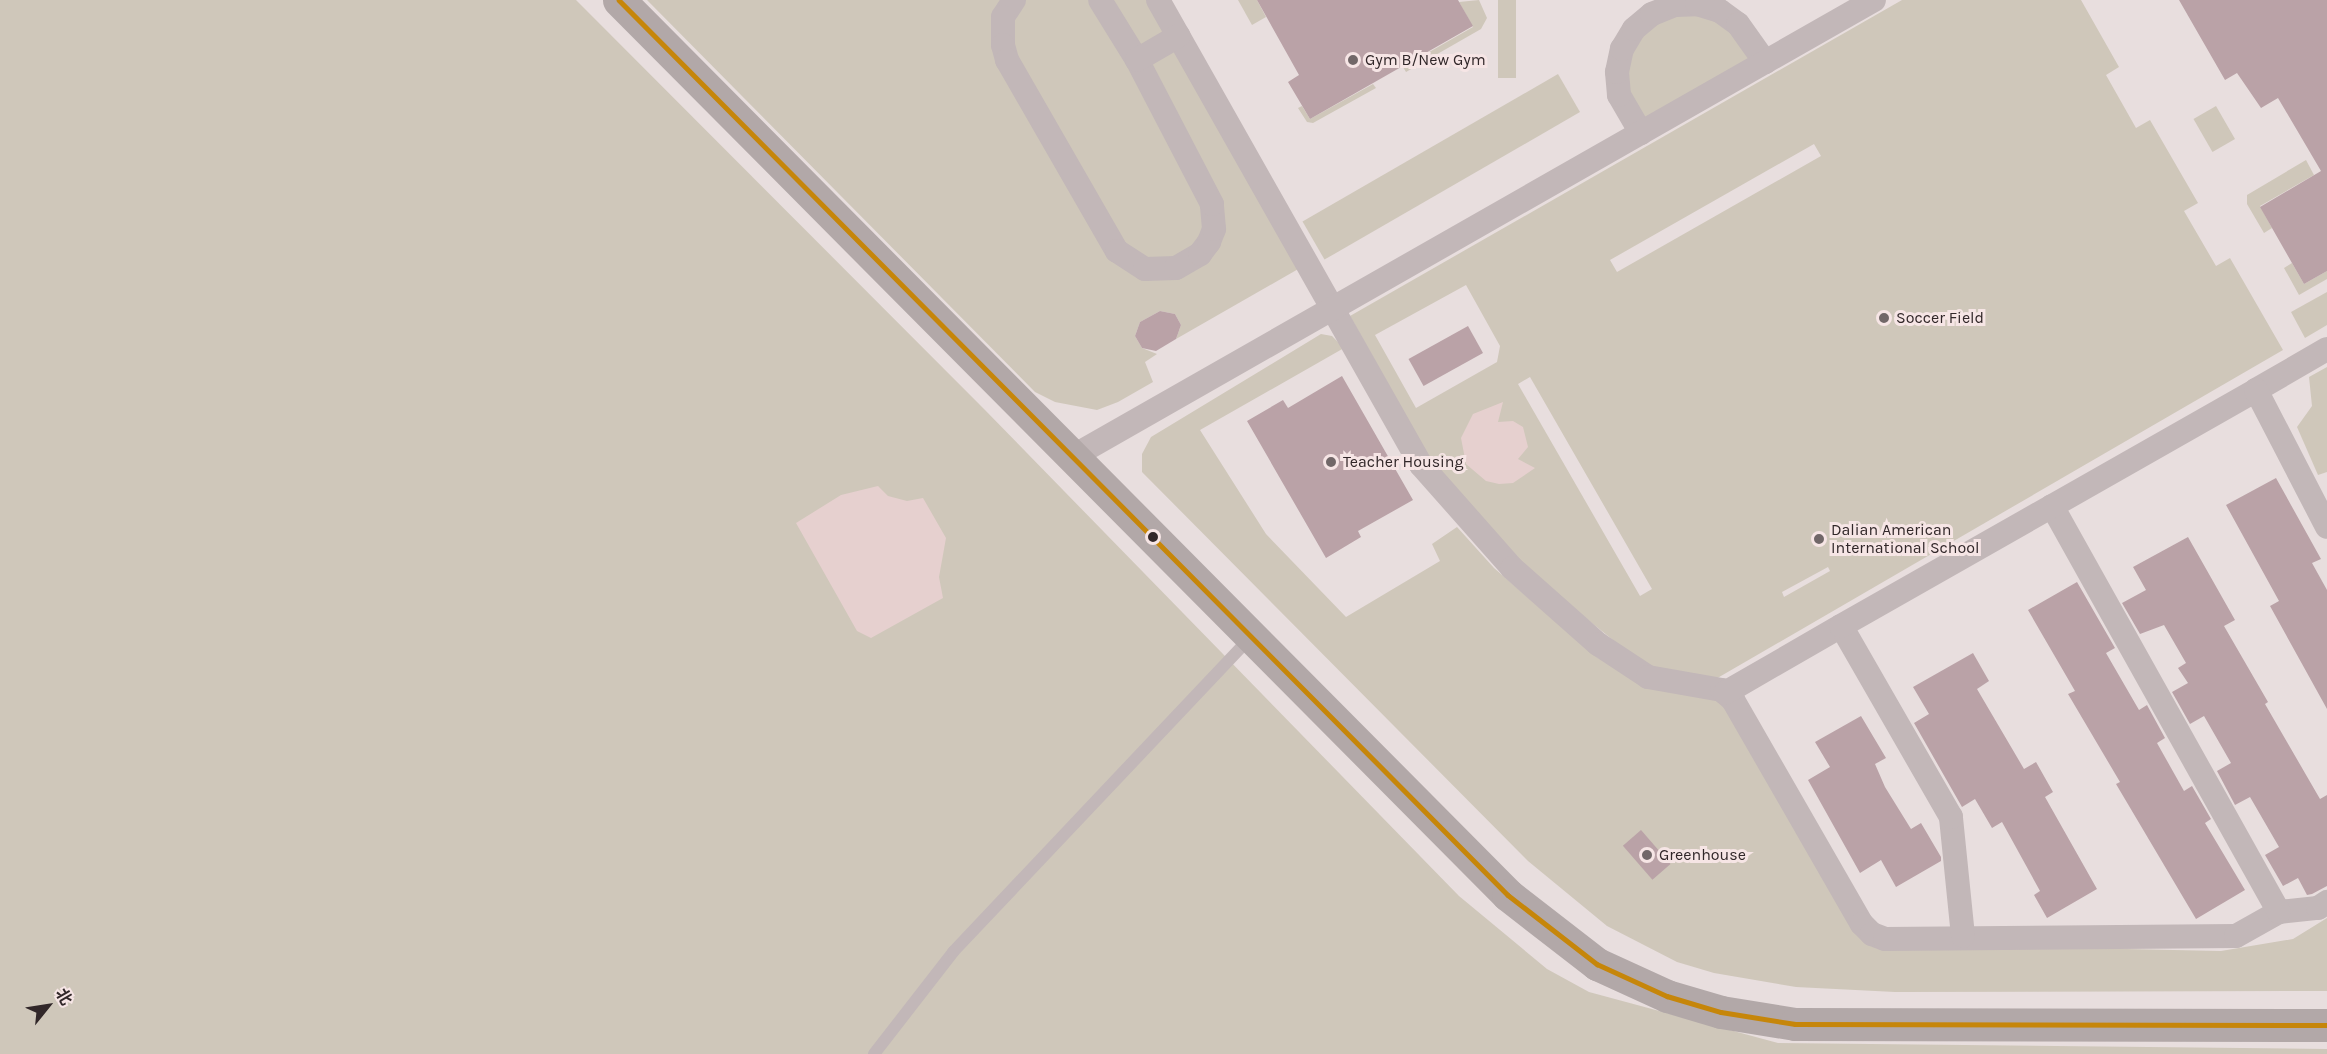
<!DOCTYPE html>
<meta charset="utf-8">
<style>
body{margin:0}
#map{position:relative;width:2327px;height:1054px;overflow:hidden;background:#e8dede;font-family:Karla,"Noto Sans SC",sans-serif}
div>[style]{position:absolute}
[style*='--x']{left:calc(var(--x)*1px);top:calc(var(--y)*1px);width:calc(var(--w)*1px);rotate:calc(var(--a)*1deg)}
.green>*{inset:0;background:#cfc7ba;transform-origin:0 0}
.plaza>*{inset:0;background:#e6d0cf}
.building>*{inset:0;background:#baa2a7;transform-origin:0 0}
.lane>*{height:12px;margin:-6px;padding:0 6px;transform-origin:6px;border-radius:6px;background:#c2b7b8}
.street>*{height:24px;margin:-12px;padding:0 12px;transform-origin:12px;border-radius:12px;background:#c2b7b8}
.secondary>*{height:33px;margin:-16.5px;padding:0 16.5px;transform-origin:16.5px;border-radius:16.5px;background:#b2a8a8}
.bus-1>*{height:4.5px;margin:-2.25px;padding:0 2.25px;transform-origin:2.25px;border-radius:2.25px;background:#c6860a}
.dots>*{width:16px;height:16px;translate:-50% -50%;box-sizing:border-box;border:3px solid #f6e5e5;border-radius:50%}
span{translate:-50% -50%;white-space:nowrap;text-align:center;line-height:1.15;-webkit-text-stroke:6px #f6e5e5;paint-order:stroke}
.poi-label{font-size:16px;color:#312729}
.left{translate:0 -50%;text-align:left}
.north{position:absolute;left:18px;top:976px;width:60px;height:60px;-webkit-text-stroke:4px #f6e5e5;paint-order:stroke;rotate:60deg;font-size:16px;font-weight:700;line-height:24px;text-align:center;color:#312729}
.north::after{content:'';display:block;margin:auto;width:21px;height:27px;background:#312729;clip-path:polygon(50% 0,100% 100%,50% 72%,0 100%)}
</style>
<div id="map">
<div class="green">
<div style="clip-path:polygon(0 0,576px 0,985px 410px,1459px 896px,1547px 969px,1589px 992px,1778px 1043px,2327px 1049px,2327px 1054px,0 1054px)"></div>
<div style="clip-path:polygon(647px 0,1148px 0,1300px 268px,1176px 339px,1181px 325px,1175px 314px,1160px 311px,1140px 322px,1135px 336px,1142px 348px,1157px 354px,1145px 362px,1153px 382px,1118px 402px,1097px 410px,1055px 402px,1035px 392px)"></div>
<div style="clip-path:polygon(1238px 0,1257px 0,1266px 17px,1252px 25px)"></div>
<div style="clip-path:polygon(1479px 0,1487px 18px,1481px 29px,1406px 72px,1403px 67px,1473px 27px,1459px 2px)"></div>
<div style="left:1498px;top:0;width:18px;height:78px"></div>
<div style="clip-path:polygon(evenodd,1902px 0,2081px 0,2119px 67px,2106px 75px,2136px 128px,2150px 120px,2198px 203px,2184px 211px,2216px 266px,2230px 258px,2283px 350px,1714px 680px,1649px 669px,1536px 578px,1430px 459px,1350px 316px,1902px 0,1814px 144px,1821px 156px,1617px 272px,1610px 260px,1814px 144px,1902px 0,1466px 285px,1500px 346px,1497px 362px,1416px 408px,1375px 335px,1466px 285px,1902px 0,1530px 377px,1652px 589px,1640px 596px,1518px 384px,1530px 377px,1902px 0,1828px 567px,1830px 571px,1784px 597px,1782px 592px,1828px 567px)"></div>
<div style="clip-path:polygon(1697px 4px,1765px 62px,1641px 133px,1619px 95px,1634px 29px)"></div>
<div style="left:1558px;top:74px;width:44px;height:295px;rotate:60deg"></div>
<div style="clip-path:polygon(1373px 84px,1376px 88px,1313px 123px,1307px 122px,1298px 108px,1302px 106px,1310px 119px)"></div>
<div style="left:2216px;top:106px;width:38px;height:26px;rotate:60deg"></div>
<div style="clip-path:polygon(2306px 160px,2314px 175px,2260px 206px,2272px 228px,2264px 233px,2247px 204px,2247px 195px)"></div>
<div style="clip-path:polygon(2292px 263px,2304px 284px,2327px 271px,2327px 279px,2299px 295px,2284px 268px)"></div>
<div style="clip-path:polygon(2327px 292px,2327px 325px,2305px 338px,2291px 312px)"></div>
<div style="clip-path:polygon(1321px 334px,1332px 336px,1344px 348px,1200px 430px,1266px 534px,1346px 617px,1440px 561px,1432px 544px,1457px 527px,1494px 568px,1598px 658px,1717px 696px,1883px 944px,2221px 951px,2293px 939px,2327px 918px,2327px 991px,1895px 992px,1796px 987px,1714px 973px,1677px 962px,1607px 926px,1528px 861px,1142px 472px,1142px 454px,1151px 437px)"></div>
<div style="clip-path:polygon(2327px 367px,2327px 472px,2318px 475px,2297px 427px,2312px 406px,2309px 377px)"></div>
</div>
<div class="plaza">
<div style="clip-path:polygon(1503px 402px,1498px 422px,1513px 421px,1523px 427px,1528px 447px,1518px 459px,1535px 468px,1513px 483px,1499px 484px,1486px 481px,1466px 464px,1461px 438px,1473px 414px)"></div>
<div style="clip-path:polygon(878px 486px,888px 496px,907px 501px,923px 498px,946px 538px,939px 577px,943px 598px,871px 638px,857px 631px,796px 523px,841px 495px)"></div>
</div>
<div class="building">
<div style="clip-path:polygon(1257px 0,1458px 0,1473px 26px,1310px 119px,1288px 82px,1299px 75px)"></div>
<div style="clip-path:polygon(2179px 0,2327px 0,2327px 271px,2304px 284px,2260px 207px,2321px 171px,2278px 98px,2261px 108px,2237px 73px,2225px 80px)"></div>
<div style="clip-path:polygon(1160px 311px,1175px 314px,1181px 325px,1176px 339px,1156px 351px,1142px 348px,1135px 336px,1140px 322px)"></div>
<div style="left:1468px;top:326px;width:31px;height:68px;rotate:61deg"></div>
<div style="clip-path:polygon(1342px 376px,1413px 500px,1358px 531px,1361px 537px,1326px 558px,1247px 421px,1283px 400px,1288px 408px)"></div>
<div style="clip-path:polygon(2276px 478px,2321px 559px,2312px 563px,2327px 590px,2327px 709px,2270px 606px,2279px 601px,2226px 505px)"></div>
<div style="clip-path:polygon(2188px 537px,2235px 620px,2224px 626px,2268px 702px,2265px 704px,2320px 799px,2327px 795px,2327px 886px,2312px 894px,2307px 895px,2298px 878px,2283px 886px,2265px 855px,2279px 847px,2250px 797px,2235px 805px,2217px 771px,2231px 763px,2204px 716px,2190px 724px,2172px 692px,2188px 683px,2178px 668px,2186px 663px,2164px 625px,2140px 634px,2122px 603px,2146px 590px,2133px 567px)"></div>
<div style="clip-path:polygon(2077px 582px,2115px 648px,2106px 653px,2139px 710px,2147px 705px,2165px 738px,2157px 743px,2184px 791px,2192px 786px,2211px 819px,2205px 823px,2245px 890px,2196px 919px,2116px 784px,2120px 782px,2068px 694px,2075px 691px,2028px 610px)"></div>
<div style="clip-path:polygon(1973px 653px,1989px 681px,1977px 689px,2024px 769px,2036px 762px,2053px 792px,2045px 797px,2097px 889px,2047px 918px,2034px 895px,2040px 891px,2002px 822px,1992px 828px,1975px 799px,1962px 807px,1914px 723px,1929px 714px,1913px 687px)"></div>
<div style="clip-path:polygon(1861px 716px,1886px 758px,1875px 764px,1885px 787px,1911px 829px,1921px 823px,1941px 857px,1941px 861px,1896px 887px,1881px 860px,1860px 873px,1808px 780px,1830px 767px,1815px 742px)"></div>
<div style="left:1641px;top:830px;width:45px;height:24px;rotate:49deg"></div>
</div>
<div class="lane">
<div style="--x:874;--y:1054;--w:129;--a:-52.2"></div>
<div style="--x:953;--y:952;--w:432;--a:-46.6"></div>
</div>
<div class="street">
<div style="--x:1014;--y:0;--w:20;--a:123"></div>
<div style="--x:1003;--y:17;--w:28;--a:90"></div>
<div style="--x:1003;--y:45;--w:16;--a:75"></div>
<div style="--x:1007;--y:60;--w:220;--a:60.1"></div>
<div style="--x:1117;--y:251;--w:33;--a:33"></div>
<div style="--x:1145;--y:269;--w:31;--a:-2"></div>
<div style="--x:1176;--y:268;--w:28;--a:-30"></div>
<div style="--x:1200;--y:254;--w:15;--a:-53"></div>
<div style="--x:1209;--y:242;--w:14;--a:-69"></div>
<div style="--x:1214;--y:229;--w:25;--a:-95"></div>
<div style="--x:1212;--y:204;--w:162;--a:-117.5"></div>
<div style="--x:1137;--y:60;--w:70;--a:-121.7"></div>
<div style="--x:1158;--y:0;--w:534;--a:60.51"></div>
<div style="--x:1421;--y:465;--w:137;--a:48.5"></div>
<div style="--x:1512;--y:568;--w:115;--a:41.5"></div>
<div style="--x:1598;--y:644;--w:60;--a:33.4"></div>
<div style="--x:1648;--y:677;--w:75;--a:10"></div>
<div style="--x:1722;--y:690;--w:15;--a:42"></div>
<div style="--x:1733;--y:700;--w:258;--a:60.1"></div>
<div style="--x:1862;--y:924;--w:14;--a:45"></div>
<div style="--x:1872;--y:934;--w:14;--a:21"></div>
<div style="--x:1885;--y:939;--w:351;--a:-0.5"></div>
<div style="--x:2236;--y:936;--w:49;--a:-29.2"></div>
<div style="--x:2279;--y:912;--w:39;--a:-6"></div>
<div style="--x:2318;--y:908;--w:11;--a:-34"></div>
<div style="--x:1137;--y:60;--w:48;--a:-30.3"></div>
<div style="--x:1641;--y:133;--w:44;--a:-120.1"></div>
<div style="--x:1619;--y:95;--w:23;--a:-95"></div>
<div style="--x:1617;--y:72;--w:24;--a:-78"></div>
<div style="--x:1622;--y:49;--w:23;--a:-59"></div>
<div style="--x:1634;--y:29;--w:23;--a:-40"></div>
<div style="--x:1652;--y:14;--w:24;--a:-22"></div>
<div style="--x:1674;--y:5;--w:23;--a:-2"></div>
<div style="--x:1697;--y:4;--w:24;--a:17"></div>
<div style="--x:1720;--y:11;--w:22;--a:36"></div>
<div style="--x:1738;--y:24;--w:47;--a:54.6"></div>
<div style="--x:2256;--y:390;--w:82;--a:-30"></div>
<div style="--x:1072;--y:457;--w:923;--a:-29.68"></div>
<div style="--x:2052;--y:506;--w:465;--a:60.8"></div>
<div style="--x:1725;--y:693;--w:134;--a:-30"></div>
<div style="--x:1963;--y:936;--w:120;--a:-95.8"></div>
<div style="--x:1951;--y:817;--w:220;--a:-119.9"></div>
<div style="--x:1841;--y:626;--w:477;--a:-29.6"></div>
<div style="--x:2256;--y:390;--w:154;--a:62.6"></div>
</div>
<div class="secondary">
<div style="--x:619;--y:0;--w:1261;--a:45.19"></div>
<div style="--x:1508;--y:895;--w:113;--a:37.8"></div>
<div style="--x:1597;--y:964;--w:77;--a:24.6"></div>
<div style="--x:1667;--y:996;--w:56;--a:16.5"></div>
<div style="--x:1721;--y:1012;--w:75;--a:9.2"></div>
<div style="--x:1795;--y:1024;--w:532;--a:0.11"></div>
</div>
<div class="bus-1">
<div style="--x:619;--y:0;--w:1261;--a:45.19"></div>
<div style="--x:1508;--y:895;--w:113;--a:37.8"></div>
<div style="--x:1597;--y:964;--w:77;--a:24.6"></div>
<div style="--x:1667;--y:996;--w:56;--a:16.5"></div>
<div style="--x:1721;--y:1012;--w:75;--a:9.2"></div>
<div style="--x:1795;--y:1024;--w:532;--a:0.11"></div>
</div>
<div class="dots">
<div style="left:1353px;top:60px;background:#716768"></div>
<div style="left:1884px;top:318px;background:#716768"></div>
<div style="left:1331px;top:462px;background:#716768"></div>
<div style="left:1153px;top:537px;background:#312729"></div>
<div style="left:1819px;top:539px;background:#716768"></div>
<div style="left:1647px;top:855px;background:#716768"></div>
</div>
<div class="poi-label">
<span class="left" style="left:1365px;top:60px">Gym B/New Gym</span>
<span class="left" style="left:1896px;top:318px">Soccer Field</span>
<span class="left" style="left:1343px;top:462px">Teacher Housing</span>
<span class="left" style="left:1831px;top:539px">Dalian American<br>International School</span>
<span class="left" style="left:1659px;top:855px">Greenhouse</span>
</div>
<div class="north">北</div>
</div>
